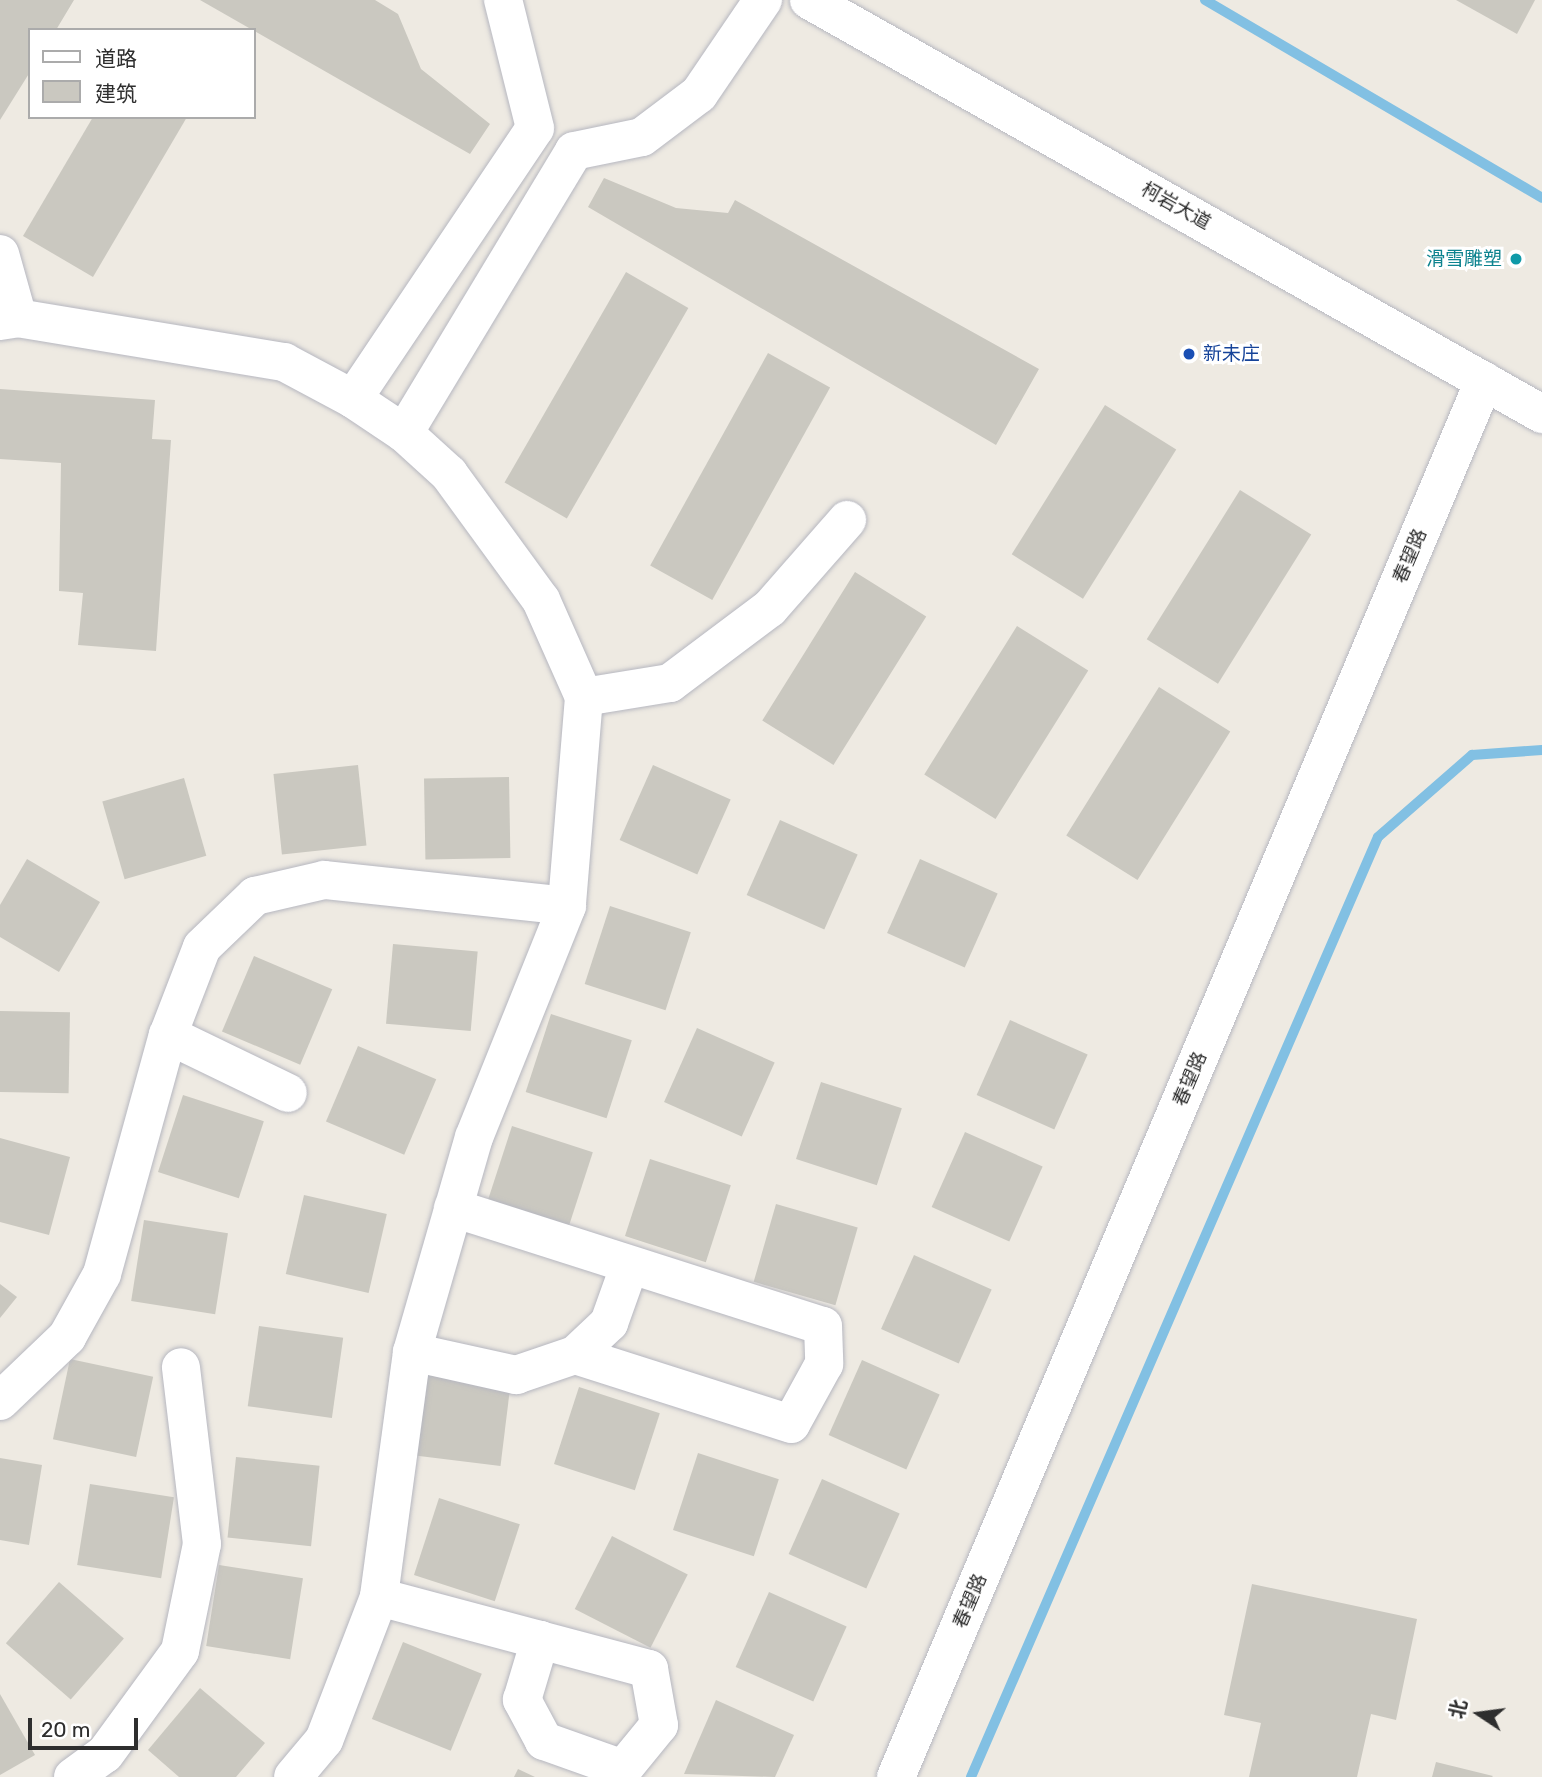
<!DOCTYPE html>
<meta charset="utf-8">
<style>
body{margin:0}
#map{position:relative;width:1542px;height:1777px;overflow:hidden;background:#eeeae2;font-family:Rubik,"Noto Sans SC",sans-serif}
div>[style]{position:absolute}
[style*='--x']{left:calc(var(--x)*1px);top:calc(var(--y)*1px);width:calc(var(--w)*1px);rotate:calc(var(--a)*1deg)}
.stream>*{height:10px;margin:-5px;padding:0 5px;transform-origin:5px;border-radius:5px;background:#82c0e3}
.building>*{inset:0;background:#cac8c0;transform-origin:0 0}
.roads{filter:drop-shadow(0 0 2px #b6b7c0) drop-shadow(0 0 2px #b6b7c0)}
.minor>*{height:38px;margin:-19px;padding:0 19px;transform-origin:19px;border-radius:19px;background:#fff}
.dots>*{width:19px;height:19px;translate:-50% -50%;box-sizing:border-box;border:4px solid #fff;border-radius:50%}
span{translate:-50% -50%;white-space:nowrap;text-align:center;line-height:1.15;-webkit-text-stroke:6px #fff;paint-order:stroke}
.street-label{font-size:19px;color:#2e2e2e}
.culture-label{font-size:19px;color:#0d838f}
.right{translate:-100% -50%;text-align:right}
.transit-label{font-size:19px;color:#164399}
.left{translate:0 -50%;text-align:left}
.legend{position:absolute;left:28px;top:28px;width:228px;height:91px;box-sizing:border-box;background:#fff;border:2px solid #ababab;margin:0;padding:9px 12px;list-style:none;font-size:21px;color:#2e2e2e}
.legend li{display:flex;align-items:center;gap:14px;height:35px}
.legend b{width:35px;border:2px solid #ababab}
.north{position:absolute;left:1444px;top:1679px;width:70px;height:70px;-webkit-text-stroke:5px #fff;paint-order:stroke;rotate:283deg;font-size:19px;font-weight:700;line-height:28px;text-align:center;color:#2e2e2e}
.north::after{content:'';display:block;margin:auto;width:24px;height:32px;background:#2e2e2e;clip-path:polygon(50% 0,100% 100%,50% 72%,0 100%)}
.scale{position:absolute;left:28px;top:1718px;width:110px;height:32px;box-sizing:border-box;border:4px solid #2e2e2e;border-top:0;padding-left:9px;font-size:21px;line-height:24px;white-space:nowrap;color:#2e2e2e;-webkit-text-stroke:5px #fff;paint-order:stroke}
</style>
<div id="map">
<div class="stream">
<div style="--x:1205;--y:0;--w:391;--a:30.4"></div>
<div style="--x:971;--y:1777;--w:1024;--a:-66.59"></div>
<div style="--x:1378;--y:837;--w:125;--a:-41.1"></div>
<div style="--x:1472;--y:755;--w:70;--a:-4.1"></div>
</div>
<div class="building">
<div style="clip-path:polygon(0 0,74px 0,56px 30px,30px 30px,30px 72px,0 120px)"></div>
<div style="clip-path:polygon(200px 0,375px 0,398px 14px,421px 69px,490px 124px,470px 154px)"></div>
<div style="clip-path:polygon(1456px 0,1535px 0,1517px 34px)"></div>
<div style="clip-path:polygon(93px 117px,187px 117px,93px 277px,23px 236px)"></div>
<div style="clip-path:polygon(604px 178px,676px 208px,728px 213px,735px 200px,1039px 369px,996px 445px,588px 207px)"></div>
<div style="left:626px;top:272px;width:72px;height:243px;rotate:30deg"></div>
<div style="left:768px;top:353px;width:71px;height:243px;rotate:29deg"></div>
<div style="clip-path:polygon(0 389px,155px 400px,152px 439px,171px 440px,156px 651px,78px 645px,83px 593px,59px 591px,61px 463px,0 459px)"></div>
<div style="left:1105px;top:405px;width:84px;height:176px;rotate:32deg"></div>
<div style="left:1240px;top:490px;width:84px;height:176px;rotate:32deg"></div>
<div style="left:855px;top:572px;width:84px;height:175px;rotate:32deg"></div>
<div style="left:1017px;top:626px;width:84px;height:175px;rotate:32deg"></div>
<div style="left:1159px;top:687px;width:84px;height:175px;rotate:32deg"></div>
<div style="left:358px;top:765px;width:81px;height:85px;rotate:84deg"></div>
<div style="left:653px;top:765px;width:85px;height:82px;rotate:24deg"></div>
<div style="left:509px;top:777px;width:81px;height:85px;rotate:89deg"></div>
<div style="left:184px;top:778px;width:81px;height:85px;rotate:74deg"></div>
<div style="left:780px;top:820px;width:85px;height:82px;rotate:24deg"></div>
<div style="clip-path:polygon(27px 859px,100px 902px,59px 972px,0 937px,0 905px)"></div>
<div style="left:920px;top:859px;width:85px;height:81px;rotate:24deg"></div>
<div style="left:610px;top:906px;width:85px;height:82px;rotate:18deg"></div>
<div style="left:393px;top:944px;width:85px;height:80px;rotate:5deg"></div>
<div style="left:254px;top:956px;width:85px;height:82px;rotate:23deg"></div>
<div style="left:0;top:1011px;width:70px;height:81px;rotate:1deg"></div>
<div style="left:551px;top:1014px;width:85px;height:82px;rotate:18deg"></div>
<div style="left:1010px;top:1020px;width:85px;height:82px;rotate:24deg"></div>
<div style="left:697px;top:1028px;width:85px;height:81px;rotate:24deg"></div>
<div style="left:358px;top:1046px;width:85px;height:82px;rotate:23deg"></div>
<div style="left:821px;top:1082px;width:85px;height:81px;rotate:18deg"></div>
<div style="left:183px;top:1095px;width:85px;height:81px;rotate:18deg"></div>
<div style="left:512px;top:1126px;width:85px;height:82px;rotate:18deg"></div>
<div style="left:965px;top:1132px;width:85px;height:82px;rotate:24deg"></div>
<div style="clip-path:polygon(0 1138px,70px 1157px,49px 1235px,0 1222px)"></div>
<div style="left:650px;top:1159px;width:85px;height:81px;rotate:18deg"></div>
<div style="left:304px;top:1195px;width:85px;height:81px;rotate:13deg"></div>
<div style="left:776px;top:1204px;width:85px;height:81px;rotate:16deg"></div>
<div style="left:144px;top:1220px;width:85px;height:82px;rotate:9deg"></div>
<div style="left:914px;top:1255px;width:85px;height:81px;rotate:24deg"></div>
<div style="clip-path:polygon(0 1284px,17px 1297px,0 1318px)"></div>
<div style="left:259px;top:1326px;width:85px;height:81px;rotate:8deg"></div>
<div style="left:70px;top:1359px;width:85px;height:82px;rotate:12deg"></div>
<div style="left:862px;top:1360px;width:85px;height:82px;rotate:24deg"></div>
<div style="left:425px;top:1375px;width:86px;height:81px;rotate:7deg"></div>
<div style="left:579px;top:1387px;width:85px;height:81px;rotate:18deg"></div>
<div style="left:698px;top:1453px;width:85px;height:81px;rotate:18deg"></div>
<div style="left:236px;top:1457px;width:84px;height:81px;rotate:6deg"></div>
<div style="clip-path:polygon(0 1458px,42px 1465px,29px 1545px,0 1540px)"></div>
<div style="left:822px;top:1479px;width:85px;height:82px;rotate:24deg"></div>
<div style="left:90px;top:1484px;width:85px;height:82px;rotate:9deg"></div>
<div style="left:439px;top:1498px;width:85px;height:81px;rotate:18deg"></div>
<div style="left:612px;top:1536px;width:85px;height:82px;rotate:27deg"></div>
<div style="left:219px;top:1565px;width:85px;height:82px;rotate:9deg"></div>
<div style="left:59px;top:1582px;width:86px;height:81px;rotate:41deg"></div>
<div style="clip-path:polygon(1252px 1584px,1417px 1619px,1396px 1720px,1371px 1714px,1357px 1777px,1249px 1777px,1261px 1723px,1224px 1715px)"></div>
<div style="left:769px;top:1592px;width:85px;height:82px;rotate:24deg"></div>
<div style="left:403px;top:1642px;width:85px;height:83px;rotate:22deg"></div>
<div style="clip-path:polygon(200px 1688px,265px 1743px,236px 1777px,179px 1777px,148px 1750px)"></div>
<div style="clip-path:polygon(0 1694px,35px 1755px,0 1775px)"></div>
<div style="clip-path:polygon(716px 1700px,794px 1735px,775px 1777px,684px 1774px)"></div>
<div style="clip-path:polygon(1436px 1762px,1493px 1776px,1492px 1777px,1432px 1777px)"></div>
<div style="clip-path:polygon(518px 1769px,535px 1777px,514px 1777px)"></div>
</div>
<div class="roads">
<div class="minor">
<div style="--x:809;--y:0;--w:842;--a:29.46"></div>
<div style="--x:0;--y:254;--w:66;--a:74.3"></div>
<div style="--x:0;--y:321;--w:18;--a:-9"></div>
<div style="--x:18;--y:318;--w:270;--a:9.4"></div>
<div style="--x:284;--y:362;--w:78;--a:28.2"></div>
<div style="--x:353;--y:399;--w:61;--a:33.7"></div>
<div style="--x:404;--y:433;--w:61;--a:42.3"></div>
<div style="--x:449;--y:474;--w:156;--a:53.9"></div>
<div style="--x:541;--y:600;--w:106;--a:66.1"></div>
<div style="--x:584;--y:697;--w:210;--a:94.7"></div>
<div style="--x:567;--y:906;--w:249;--a:111.9"></div>
<div style="--x:474;--y:1137;--w:224;--a:106.1"></div>
<div style="--x:412;--y:1352;--w:247;--a:97.7"></div>
<div style="--x:379;--y:1597;--w:153;--a:111"></div>
<div style="--x:324;--y:1740;--w:48;--a:130"></div>
<div style="--x:353;--y:399;--w:326;--a:-56.1"></div>
<div style="--x:535;--y:128;--w:132;--a:-104"></div>
<div style="--x:404;--y:433;--w:329;--a:-58.9"></div>
<div style="--x:574;--y:151;--w:69;--a:-11.6"></div>
<div style="--x:642;--y:137;--w:71;--a:-37"></div>
<div style="--x:699;--y:94;--w:114;--a:-55.8"></div>
<div style="--x:584;--y:697;--w:87;--a:-9.2"></div>
<div style="--x:670;--y:683;--w:125;--a:-36.9"></div>
<div style="--x:770;--y:608;--w:117;--a:-48.8"></div>
<div style="--x:168;--y:1035;--w:133;--a:25.8"></div>
<div style="--x:453;--y:1208;--w:388;--a:17.7"></div>
<div style="--x:823;--y:1326;--w:38;--a:88"></div>
<div style="--x:824;--y:1364;--w:68;--a:118.8"></div>
<div style="--x:791;--y:1424;--w:227;--a:-162.3"></div>
<div style="--x:412;--y:1352;--w:107;--a:12.5"></div>
<div style="--x:516;--y:1375;--w:62;--a:-18.7"></div>
<div style="--x:575;--y:1355;--w:47;--a:-43.3"></div>
<div style="--x:609;--y:1323;--w:59;--a:-70.3"></div>
<div style="--x:0;--y:1401;--w:93;--a:-43.7"></div>
<div style="--x:67;--y:1337;--w:72;--a:-60.9"></div>
<div style="--x:102;--y:1274;--w:248;--a:-74.6"></div>
<div style="--x:168;--y:1035;--w:94;--a:-68.9"></div>
<div style="--x:202;--y:947;--w:74;--a:-43.9"></div>
<div style="--x:255;--y:896;--w:71;--a:-13.1"></div>
<div style="--x:324;--y:880;--w:244;--a:6.1"></div>
<div style="--x:379;--y:1597;--w:167;--a:15"></div>
<div style="--x:540;--y:1640;--w:113;--a:14.9"></div>
<div style="--x:649;--y:1669;--w:57;--a:79.9"></div>
<div style="--x:659;--y:1725;--w:57;--a:129.3"></div>
<div style="--x:623;--y:1769;--w:84;--a:-160.5"></div>
<div style="--x:544;--y:1741;--w:47;--a:-118.2"></div>
<div style="--x:522;--y:1700;--w:63;--a:-73.3"></div>
<div style="--x:73;--y:1777;--w:39;--a:-36"></div>
<div style="--x:105;--y:1754;--w:127;--a:-53.9"></div>
<div style="--x:180;--y:1651;--w:109;--a:-78.4"></div>
<div style="--x:202;--y:1544;--w:178;--a:-96.8"></div>
<div style="--x:896;--y:1777;--w:1515;--a:-67.16"></div>
</div>
</div>
<div class="dots">
<div style="left:1516px;top:259px;background:#0f9aa8"></div>
<div style="left:1189px;top:354px;background:#1a4fb4"></div>
</div>
<div class="street-label">
<span style="left:1176px;top:206px;rotate:29deg">柯岩大道</span>
<span style="left:1410px;top:556px;rotate:-67deg">春望路</span>
<span style="left:1190px;top:1079px;rotate:-67deg">春望路</span>
<span style="left:970px;top:1601px;rotate:-67deg">春望路</span>
</div>
<div class="culture-label">
<span class="right" style="left:1502px;top:259px">滑雪雕塑</span>
</div>
<div class="transit-label">
<span class="left" style="left:1203px;top:354px">新未庄</span>
</div>
<ul class="legend">
<li><b style="height:9px;background:#fff"></b>道路</li>
<li><b style="height:19px;background:#cac8c0"></b>建筑</li>
</ul>
<div class="north">北</div>
<div class="scale">20 m</div>
</div>
